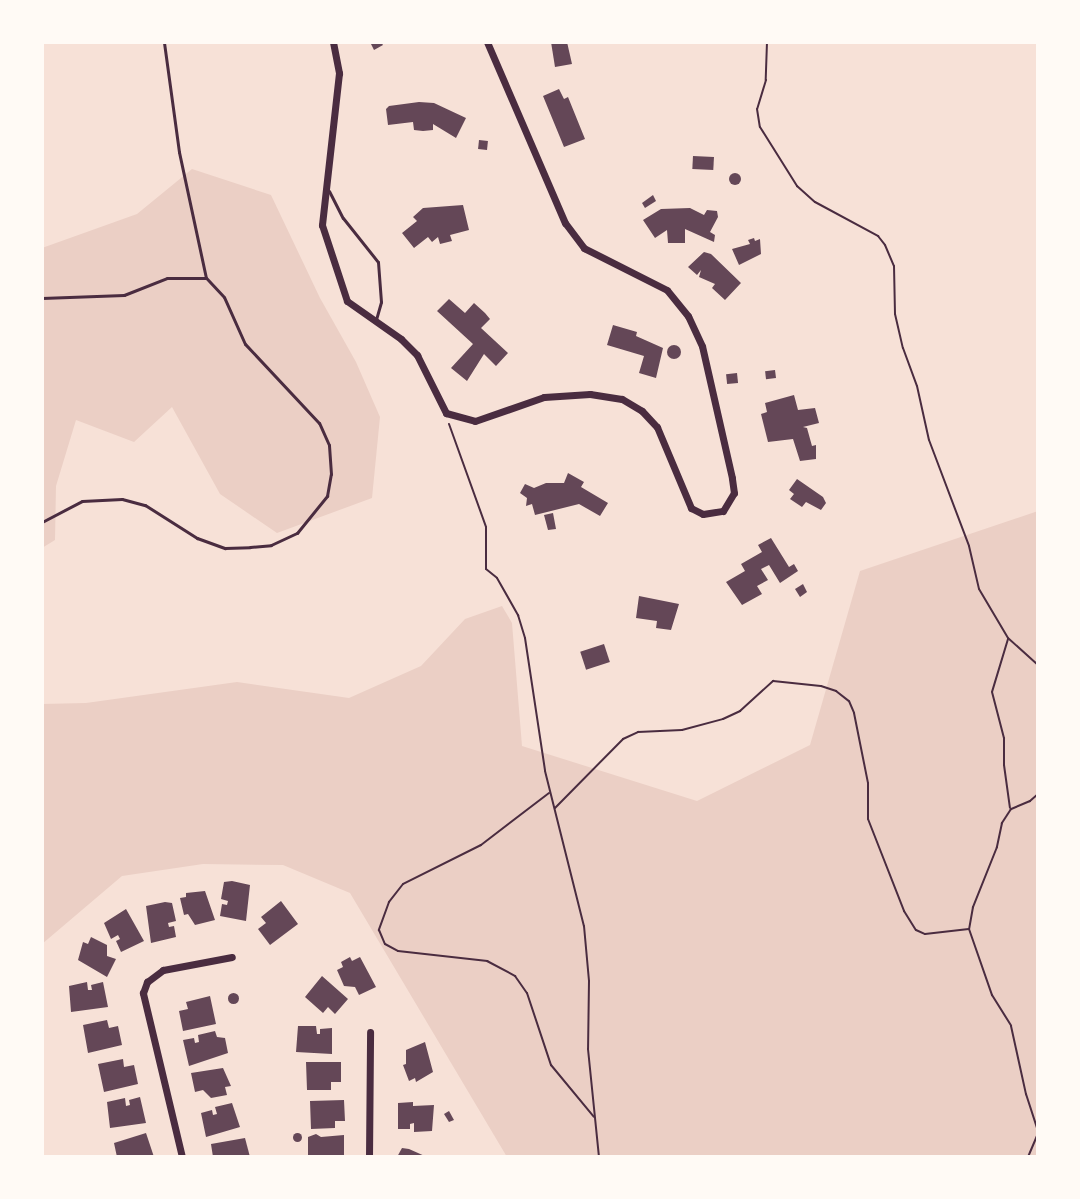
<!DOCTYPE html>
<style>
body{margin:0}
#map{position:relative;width:1080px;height:1199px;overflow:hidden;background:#f7e1d7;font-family:"Archivo Narrow",sans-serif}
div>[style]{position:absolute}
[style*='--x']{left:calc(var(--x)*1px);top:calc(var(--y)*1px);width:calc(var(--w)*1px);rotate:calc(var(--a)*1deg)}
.green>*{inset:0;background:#ebcfc5}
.building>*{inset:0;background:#644757;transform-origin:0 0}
.round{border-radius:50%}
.path>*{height:2px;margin:-1px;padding:0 1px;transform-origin:1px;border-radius:1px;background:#4a2c40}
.service>*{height:3px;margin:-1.5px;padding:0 1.5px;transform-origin:1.5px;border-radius:1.5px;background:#4a2c40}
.minor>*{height:7px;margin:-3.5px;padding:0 3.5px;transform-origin:3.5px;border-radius:3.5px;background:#4a2c40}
span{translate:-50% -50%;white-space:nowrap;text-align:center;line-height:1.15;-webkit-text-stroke:6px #fffaf5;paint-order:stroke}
.frame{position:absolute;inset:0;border:44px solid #fffaf5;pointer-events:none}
</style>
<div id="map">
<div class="green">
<div style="clip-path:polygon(192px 169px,271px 195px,320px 298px,356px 362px,380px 417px,372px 498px,277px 533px,220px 494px,172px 407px,134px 442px,76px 420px,56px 486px,55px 540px,42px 548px,42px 248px,137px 214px)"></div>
<div style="clip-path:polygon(1038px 511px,1038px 1157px,507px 1157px,350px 893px,283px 865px,203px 864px,122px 876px,42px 944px,42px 704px,86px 703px,237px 682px,349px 698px,421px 666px,465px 619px,502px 606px,512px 623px,522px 746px,697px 801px,810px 745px,860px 571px)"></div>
</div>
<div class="building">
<div style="clip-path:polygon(370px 42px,381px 42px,383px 45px,374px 50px)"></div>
<div style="clip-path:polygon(551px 42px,567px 42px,572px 64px,555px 67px)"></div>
<div style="clip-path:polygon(559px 89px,564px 99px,568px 97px,585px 139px,564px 147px,543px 96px)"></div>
<div style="clip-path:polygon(419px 102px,434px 103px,466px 118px,456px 138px,433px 124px,433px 130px,423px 131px,414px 130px,413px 122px,388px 125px,386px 109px,389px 106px)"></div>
<div style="left:479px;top:140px;width:9px;height:9px;rotate:6deg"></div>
<div style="left:693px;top:156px;width:21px;height:13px;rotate:3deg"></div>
<div class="round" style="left:729px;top:173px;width:12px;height:12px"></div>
<div style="clip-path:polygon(653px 195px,656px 201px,645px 208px,642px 203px)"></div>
<div style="clip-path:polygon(463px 205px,469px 230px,450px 235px,452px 241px,440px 244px,438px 237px,432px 242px,428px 237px,414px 248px,402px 233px,417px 221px,413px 217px,423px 208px)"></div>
<div style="clip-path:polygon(690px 208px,704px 215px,707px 210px,717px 211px,718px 217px,710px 232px,715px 235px,714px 242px,685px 229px,685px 243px,668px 243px,667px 230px,655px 238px,643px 220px,661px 209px)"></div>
<div style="clip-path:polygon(754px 238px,755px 241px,760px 239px,761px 254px,739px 265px,732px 249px,750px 244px,748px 240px)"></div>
<div style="clip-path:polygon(704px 252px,711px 254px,741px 283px,725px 300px,712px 288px,715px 284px,699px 277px,701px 270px,697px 275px,688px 267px)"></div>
<div style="clip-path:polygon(449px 299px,465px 313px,474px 303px,485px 313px,490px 319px,481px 328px,508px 353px,496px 366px,484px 354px,467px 381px,451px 368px,473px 344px,437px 311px)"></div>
<div style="clip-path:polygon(613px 325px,637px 332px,636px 336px,663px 348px,656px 378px,639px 373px,644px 356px,607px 345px)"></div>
<div class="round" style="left:667px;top:345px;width:14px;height:14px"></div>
<div style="left:775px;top:370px;width:8px;height:10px;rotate:83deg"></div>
<div style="left:737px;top:373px;width:10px;height:11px;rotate:84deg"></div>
<div style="clip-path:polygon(794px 395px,798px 410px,815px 408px,819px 423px,803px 427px,807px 428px,812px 446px,816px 445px,816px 459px,800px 461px,793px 439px,768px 442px,761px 414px,767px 412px,765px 403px)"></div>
<div style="clip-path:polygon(568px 473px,584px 482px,581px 487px,608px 503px,600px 516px,579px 504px,535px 515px,532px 504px,526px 506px,527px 498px,520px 493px,525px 484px,534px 488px,546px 483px,564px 483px)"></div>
<div style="clip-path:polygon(797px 479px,823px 497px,826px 503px,821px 510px,806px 502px,802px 507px,790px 499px,794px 494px,789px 490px)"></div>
<div style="clip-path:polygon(553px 513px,556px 529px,548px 530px,544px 515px)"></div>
<div style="clip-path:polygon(771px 538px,789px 567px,794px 564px,798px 571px,780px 583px,769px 565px,761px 569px,768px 580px,757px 586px,762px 594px,742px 605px,726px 582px,745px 571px,741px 564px,762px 552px,758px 545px)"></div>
<div style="clip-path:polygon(803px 584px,807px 592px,800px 597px,795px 589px)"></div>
<div style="clip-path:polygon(639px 596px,679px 604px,671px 630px,656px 628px,657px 621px,636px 618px)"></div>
<div style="left:604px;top:644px;width:19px;height:25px;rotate:72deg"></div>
<div style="clip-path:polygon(232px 881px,250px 885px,246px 921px,220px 916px,222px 904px,227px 905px,228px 901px,221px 899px,224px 882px)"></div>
<div style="clip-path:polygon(205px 891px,215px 920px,195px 925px,188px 914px,184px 915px,180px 898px,186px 897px,186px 893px)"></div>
<div style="clip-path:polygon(281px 901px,298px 924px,270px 945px,258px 929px,266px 923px,261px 917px)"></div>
<div style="clip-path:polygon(165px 902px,172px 903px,176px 921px,168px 923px,169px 927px,174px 926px,176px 937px,151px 943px,146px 906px)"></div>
<div style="clip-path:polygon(126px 909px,144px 941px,121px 952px,116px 941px,120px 939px,118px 935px,111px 939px,104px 923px)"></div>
<div style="clip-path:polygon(91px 937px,107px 945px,107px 956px,116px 959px,107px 977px,78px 960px,83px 942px,88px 944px)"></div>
<div style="clip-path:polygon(350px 957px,352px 961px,360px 957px,376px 987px,359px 995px,355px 987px,344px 986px,337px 970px,343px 967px,341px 962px)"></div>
<div style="clip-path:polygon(322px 976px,348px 999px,335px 1014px,328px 1007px,323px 1013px,305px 997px)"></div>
<div style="clip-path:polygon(87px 982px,88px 990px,92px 990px,91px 985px,103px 982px,108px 1007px,71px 1012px,69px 986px)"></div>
<div class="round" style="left:227.5px;top:992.5px;width:11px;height:11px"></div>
<div style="clip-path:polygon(210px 996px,216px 1024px,183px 1031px,179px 1011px,188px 1009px,186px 1002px)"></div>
<div style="clip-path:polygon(107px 1020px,109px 1028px,118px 1026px,122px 1045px,88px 1053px,83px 1025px)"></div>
<div style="clip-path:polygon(298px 1026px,316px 1026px,317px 1034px,320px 1034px,320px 1029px,332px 1028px,332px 1054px,296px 1052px)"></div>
<div style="clip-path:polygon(215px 1031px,217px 1037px,225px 1038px,228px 1053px,189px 1066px,183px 1040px,194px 1038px,195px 1043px,199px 1042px,198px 1035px)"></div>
<div style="clip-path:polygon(425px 1042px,433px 1072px,416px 1082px,415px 1078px,409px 1081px,403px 1065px,406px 1064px,406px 1050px)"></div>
<div style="clip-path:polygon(123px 1059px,124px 1067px,134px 1065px,138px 1084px,104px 1092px,98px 1064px)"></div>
<div style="clip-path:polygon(306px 1062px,341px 1062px,341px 1082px,331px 1082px,331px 1090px,307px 1090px)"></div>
<div style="clip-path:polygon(223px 1068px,231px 1086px,225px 1087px,227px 1095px,211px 1098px,203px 1090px,195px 1092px,191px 1073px)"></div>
<div style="clip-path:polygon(140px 1097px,146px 1123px,110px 1128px,107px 1102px,125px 1098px,126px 1106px,130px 1105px,129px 1100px)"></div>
<div style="clip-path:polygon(344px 1100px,345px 1121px,335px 1121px,335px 1128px,311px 1129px,310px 1101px)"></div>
<div style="clip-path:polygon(413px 1102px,413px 1106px,434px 1105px,432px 1131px,414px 1132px,414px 1123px,410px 1124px,410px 1129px,398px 1129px,398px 1103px)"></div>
<div style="clip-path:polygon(232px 1103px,240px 1127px,206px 1137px,201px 1113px,212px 1110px,213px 1115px,217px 1114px,215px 1107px)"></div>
<div style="clip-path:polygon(449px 1111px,454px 1120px,449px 1122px,444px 1114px)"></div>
<div class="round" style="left:292.5px;top:1132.5px;width:9px;height:9px"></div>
<div style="clip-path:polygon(146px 1133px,154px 1157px,117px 1157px,114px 1143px)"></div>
<div style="clip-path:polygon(316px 1134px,321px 1137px,344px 1135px,344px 1157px,308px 1156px,308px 1137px)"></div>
<div style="clip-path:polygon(245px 1138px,250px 1157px,213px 1157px,211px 1144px)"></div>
<div style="clip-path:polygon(402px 1148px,409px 1149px,427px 1157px,397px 1157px)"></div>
</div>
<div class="path">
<div style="--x:767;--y:42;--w:38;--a:92"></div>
<div style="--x:766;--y:80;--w:30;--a:107"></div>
<div style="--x:757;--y:109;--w:18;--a:81"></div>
<div style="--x:760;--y:127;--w:70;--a:57.9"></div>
<div style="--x:797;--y:186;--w:24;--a:42"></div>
<div style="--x:815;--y:202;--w:72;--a:28.4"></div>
<div style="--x:878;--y:236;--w:11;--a:52"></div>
<div style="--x:885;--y:245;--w:23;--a:67"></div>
<div style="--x:894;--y:266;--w:48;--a:88.8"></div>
<div style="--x:895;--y:314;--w:35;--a:77"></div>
<div style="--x:903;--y:348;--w:40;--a:69.8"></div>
<div style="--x:917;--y:386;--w:55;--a:77.5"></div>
<div style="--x:929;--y:440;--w:113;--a:69.3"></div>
<div style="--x:969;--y:546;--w:44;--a:76.9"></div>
<div style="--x:979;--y:589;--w:57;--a:59.4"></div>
<div style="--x:1008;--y:638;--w:40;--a:42"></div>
<div style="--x:449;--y:424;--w:109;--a:70.2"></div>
<div style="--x:486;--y:527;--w:42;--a:90"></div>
<div style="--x:486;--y:569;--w:14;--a:39"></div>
<div style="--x:497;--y:578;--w:43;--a:60.4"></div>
<div style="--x:518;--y:615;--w:24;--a:73"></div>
<div style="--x:525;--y:638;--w:134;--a:81.4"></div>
<div style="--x:545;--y:771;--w:160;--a:75.9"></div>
<div style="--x:584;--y:926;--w:55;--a:84.8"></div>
<div style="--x:589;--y:981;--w:68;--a:90.8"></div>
<div style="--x:588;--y:1049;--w:109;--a:84.2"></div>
<div style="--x:1008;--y:639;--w:55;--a:106.8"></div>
<div style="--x:992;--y:692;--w:48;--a:75.4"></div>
<div style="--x:1004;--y:738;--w:27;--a:90"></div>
<div style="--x:1004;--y:765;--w:43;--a:82.1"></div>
<div style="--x:549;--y:793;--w:86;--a:142.6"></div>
<div style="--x:481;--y:845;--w:87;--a:153.4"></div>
<div style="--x:403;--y:884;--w:23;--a:128"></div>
<div style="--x:389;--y:902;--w:30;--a:110"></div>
<div style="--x:379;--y:930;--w:15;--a:67"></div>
<div style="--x:385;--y:944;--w:15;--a:28"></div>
<div style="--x:398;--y:951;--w:90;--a:6.4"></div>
<div style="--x:487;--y:961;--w:32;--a:28"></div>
<div style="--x:515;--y:976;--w:21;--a:55"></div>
<div style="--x:527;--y:993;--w:76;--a:71.6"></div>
<div style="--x:551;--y:1065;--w:67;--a:50.4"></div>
<div style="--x:1038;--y:794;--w:11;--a:139"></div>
<div style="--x:1030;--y:801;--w:21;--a:157"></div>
<div style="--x:1011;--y:809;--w:17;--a:123"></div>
<div style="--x:1002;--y:823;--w:25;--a:102"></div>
<div style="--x:997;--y:847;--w:65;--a:111.8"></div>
<div style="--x:973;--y:907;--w:22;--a:100"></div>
<div style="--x:969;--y:929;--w:70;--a:70.8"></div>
<div style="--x:992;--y:995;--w:36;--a:58"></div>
<div style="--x:1011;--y:1026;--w:70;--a:77.6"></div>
<div style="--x:1026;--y:1094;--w:39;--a:72"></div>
<div style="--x:555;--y:808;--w:97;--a:-45.4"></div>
<div style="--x:623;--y:739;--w:17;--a:-25"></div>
<div style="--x:638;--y:732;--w:44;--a:-2.6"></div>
<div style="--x:682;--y:730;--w:42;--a:-15"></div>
<div style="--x:723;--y:719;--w:19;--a:-25"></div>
<div style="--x:740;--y:711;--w:45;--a:-42.3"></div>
<div style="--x:773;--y:681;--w:48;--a:5.9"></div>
<div style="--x:821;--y:686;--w:16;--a:18"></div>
<div style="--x:836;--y:691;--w:16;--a:38"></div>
<div style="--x:849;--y:701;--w:13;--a:67"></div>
<div style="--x:854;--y:713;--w:71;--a:78.7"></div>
<div style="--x:868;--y:783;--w:36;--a:90"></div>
<div style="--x:868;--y:819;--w:99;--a:68.6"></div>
<div style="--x:904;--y:911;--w:22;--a:58"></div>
<div style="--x:916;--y:930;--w:10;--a:24"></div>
<div style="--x:925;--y:934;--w:44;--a:-6.5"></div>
<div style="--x:1028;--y:1157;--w:25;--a:-67"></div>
</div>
<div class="service">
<div style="--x:329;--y:191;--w:30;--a:63"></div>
<div style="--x:343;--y:218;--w:56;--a:51.5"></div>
<div style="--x:378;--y:262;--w:40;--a:85.7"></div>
<div style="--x:381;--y:302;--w:18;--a:106"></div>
<div style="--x:42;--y:298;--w:82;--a:-2.1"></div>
<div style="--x:124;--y:295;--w:46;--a:-21.6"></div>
<div style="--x:167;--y:278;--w:39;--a:0"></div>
<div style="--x:42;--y:522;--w:45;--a:-27.7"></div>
<div style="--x:82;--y:501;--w:40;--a:-2.9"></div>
<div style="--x:122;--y:499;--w:24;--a:15"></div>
<div style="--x:145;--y:505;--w:62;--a:32.4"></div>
<div style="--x:197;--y:538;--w:30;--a:20"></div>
<div style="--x:225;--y:548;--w:25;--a:-2"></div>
<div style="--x:250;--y:547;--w:21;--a:-5"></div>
<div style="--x:271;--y:545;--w:29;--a:-25"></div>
<div style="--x:297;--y:533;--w:48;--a:-51"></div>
<div style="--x:327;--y:496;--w:22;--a:-80"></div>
<div style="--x:331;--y:474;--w:29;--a:-94"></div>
<div style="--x:329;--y:445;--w:24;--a:-114"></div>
<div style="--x:319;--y:423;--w:108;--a:-133.1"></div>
<div style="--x:245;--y:344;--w:51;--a:-114.1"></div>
<div style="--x:224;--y:297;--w:26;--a:-133"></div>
<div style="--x:206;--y:278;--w:129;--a:-102.1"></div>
<div style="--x:179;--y:152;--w:111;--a:-97.8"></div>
</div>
<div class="minor">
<div style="--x:333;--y:42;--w:32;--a:79"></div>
<div style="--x:339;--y:73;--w:153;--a:96.4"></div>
<div style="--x:322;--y:225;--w:80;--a:71.8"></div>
<div style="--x:347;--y:301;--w:66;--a:35.1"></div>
<div style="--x:401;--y:339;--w:23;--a:45"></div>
<div style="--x:417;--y:355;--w:65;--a:63.4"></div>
<div style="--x:446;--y:413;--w:30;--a:15"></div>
<div style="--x:475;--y:421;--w:73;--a:-19.2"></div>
<div style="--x:544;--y:397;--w:46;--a:-3.7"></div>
<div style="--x:590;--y:394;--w:32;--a:9"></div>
<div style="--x:622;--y:399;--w:23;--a:31"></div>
<div style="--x:642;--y:411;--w:22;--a:47"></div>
<div style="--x:657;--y:427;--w:88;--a:67.2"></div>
<div style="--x:691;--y:508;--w:13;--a:27"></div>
<div style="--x:703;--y:514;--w:20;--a:-9"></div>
<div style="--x:723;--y:511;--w:21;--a:-59"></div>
<div style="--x:734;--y:493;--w:15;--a:-98"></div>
<div style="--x:732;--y:478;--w:135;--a:-102.8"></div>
<div style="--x:702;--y:346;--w:33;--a:-115"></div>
<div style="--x:688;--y:316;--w:33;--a:-129"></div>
<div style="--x:667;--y:290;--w:93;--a:-153.2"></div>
<div style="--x:584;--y:248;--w:31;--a:-127"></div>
<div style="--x:565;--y:223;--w:197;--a:-113.3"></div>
<div style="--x:182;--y:1157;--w:169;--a:-103.4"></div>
<div style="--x:143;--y:993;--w:12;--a:-70"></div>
<div style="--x:147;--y:982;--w:20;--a:-37"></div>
<div style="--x:163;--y:970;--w:70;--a:-10.7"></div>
<div style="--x:369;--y:1157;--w:125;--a:-89.5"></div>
</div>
<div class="frame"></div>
</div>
